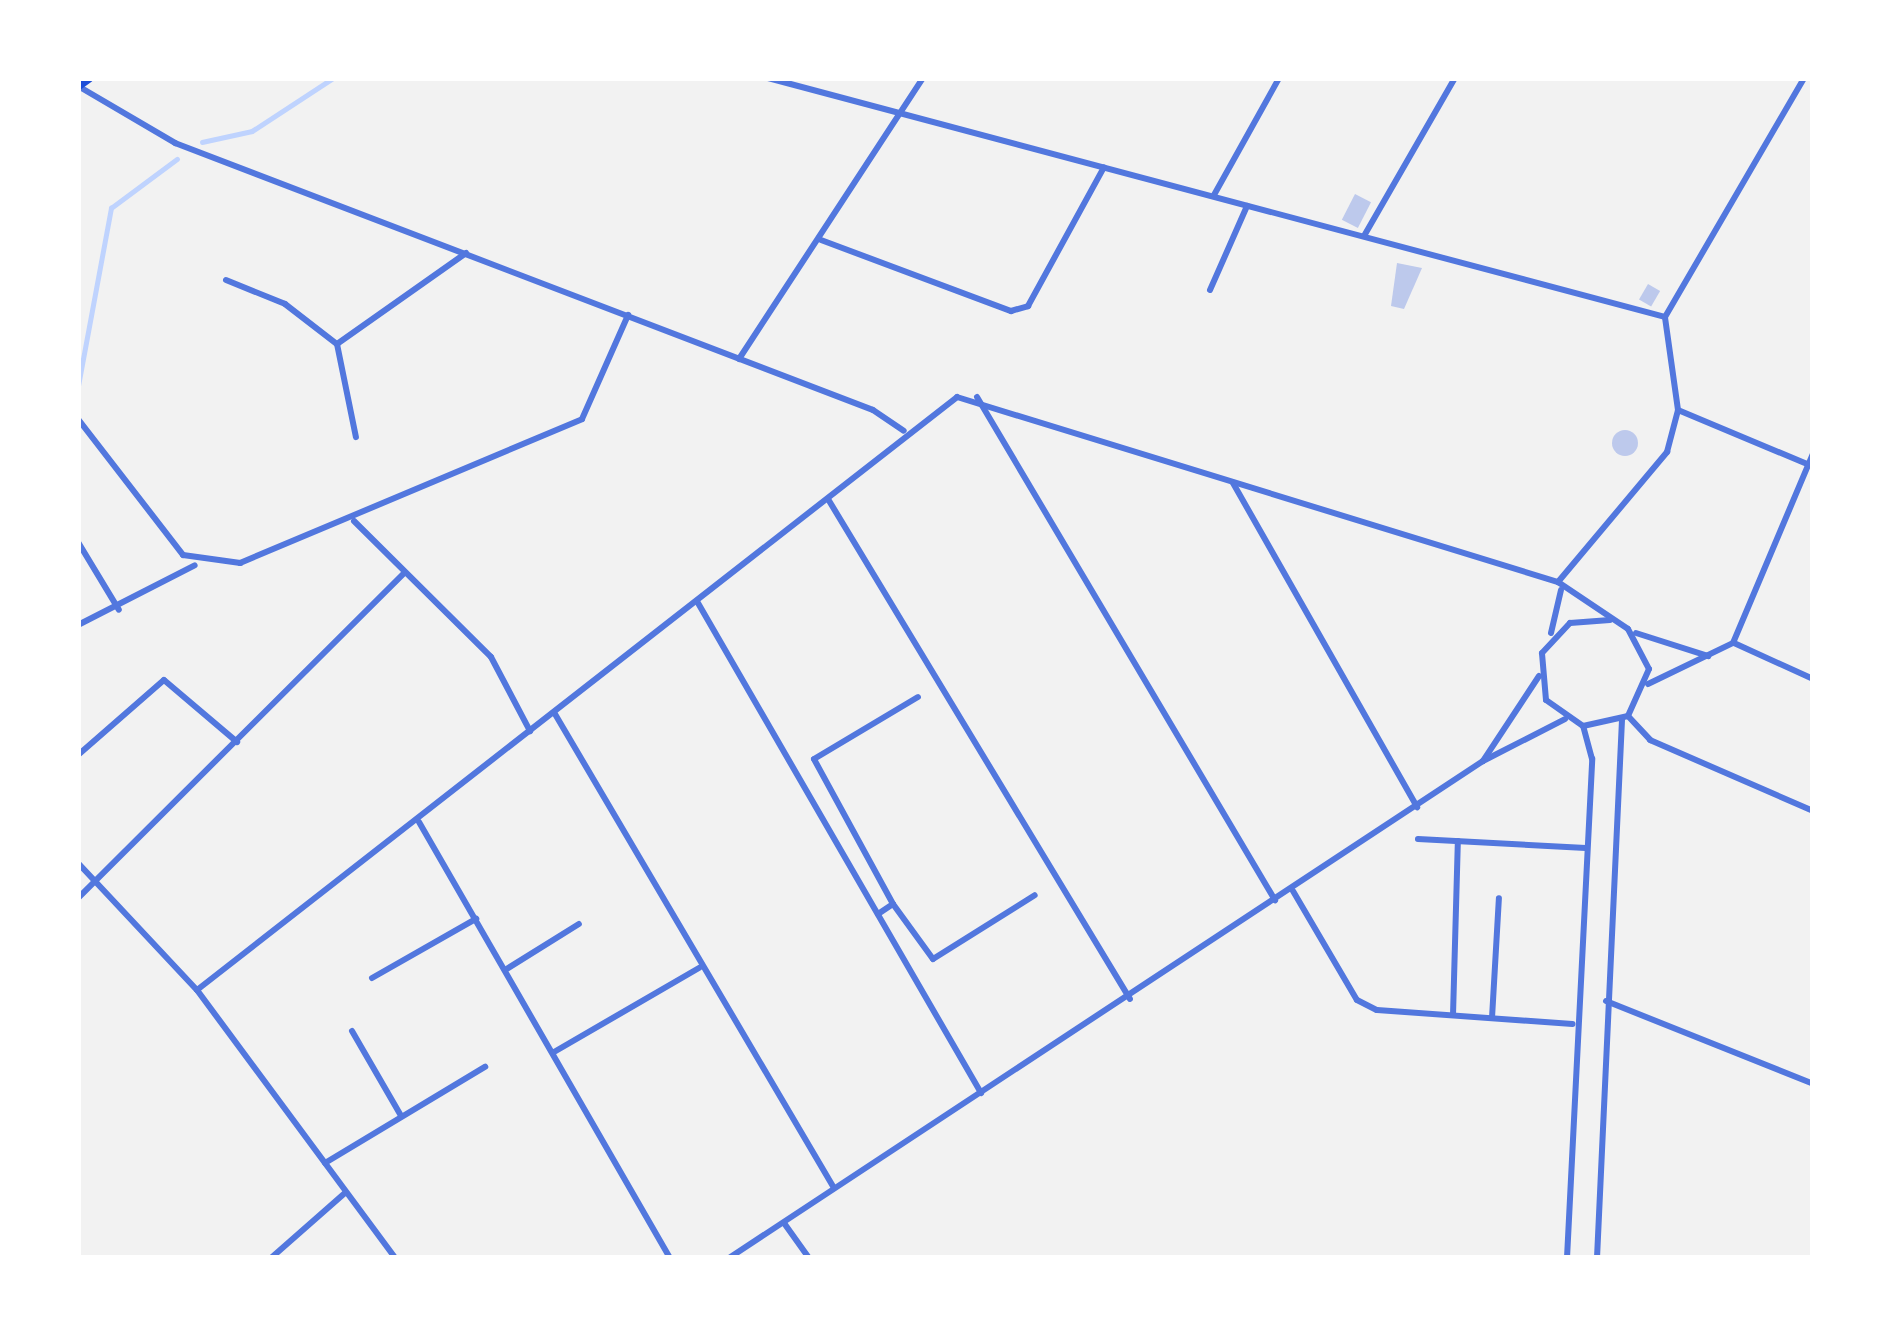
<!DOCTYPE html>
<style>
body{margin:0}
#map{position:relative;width:1891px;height:1336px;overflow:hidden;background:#f2f2f2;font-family:"IBM Plex Sans",sans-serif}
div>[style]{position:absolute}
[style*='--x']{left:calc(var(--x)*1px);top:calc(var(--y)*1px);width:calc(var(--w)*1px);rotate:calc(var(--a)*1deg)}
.stream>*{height:4.5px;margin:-2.25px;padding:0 2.25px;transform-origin:2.25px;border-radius:2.25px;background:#bfd3fe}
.building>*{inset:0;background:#bdc9ec;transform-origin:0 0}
.round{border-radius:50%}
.minor>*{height:6px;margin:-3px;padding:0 3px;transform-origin:3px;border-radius:3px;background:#5277de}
.secondary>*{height:9px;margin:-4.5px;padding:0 4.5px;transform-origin:4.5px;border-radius:4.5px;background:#1d4ed8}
span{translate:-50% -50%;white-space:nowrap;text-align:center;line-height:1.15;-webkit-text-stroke:9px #fff;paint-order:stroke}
.frame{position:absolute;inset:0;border:81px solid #fff;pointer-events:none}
</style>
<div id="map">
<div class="stream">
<div style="--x:202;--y:142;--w:51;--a:-12.4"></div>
<div style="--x:252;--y:131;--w:97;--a:-33.2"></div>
<div style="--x:78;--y:386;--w:181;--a:-79.5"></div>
<div style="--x:111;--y:208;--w:82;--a:-36.6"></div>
</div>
<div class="building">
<div style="left:1355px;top:194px;width:18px;height:29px;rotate:27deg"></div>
<div style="clip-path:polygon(1397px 263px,1422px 268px,1404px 309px,1391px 306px)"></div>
<div style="left:1648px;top:284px;width:14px;height:18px;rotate:30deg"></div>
<div class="round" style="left:1612px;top:430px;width:26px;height:26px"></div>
</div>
<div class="minor">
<div style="--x:768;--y:78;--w:928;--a:14.92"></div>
<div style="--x:78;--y:86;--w:113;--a:30.4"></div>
<div style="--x:175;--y:143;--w:747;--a:20.93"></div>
<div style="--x:873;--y:410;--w:37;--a:34"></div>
<div style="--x:1214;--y:195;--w:134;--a:-60.9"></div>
<div style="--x:1364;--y:236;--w:182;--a:-60.1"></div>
<div style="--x:821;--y:240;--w:203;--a:20.5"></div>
<div style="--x:1011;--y:311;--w:18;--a:-16"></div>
<div style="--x:1028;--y:306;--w:158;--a:-61.3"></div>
<div style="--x:226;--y:280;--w:64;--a:22.1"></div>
<div style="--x:285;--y:304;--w:66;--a:37.6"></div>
<div style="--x:337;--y:344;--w:95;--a:78.5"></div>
<div style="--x:1210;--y:290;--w:92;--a:-66.2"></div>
<div style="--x:337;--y:344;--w:158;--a:-35.2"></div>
<div style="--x:739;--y:359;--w:336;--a:-56.8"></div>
<div style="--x:977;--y:397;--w:585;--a:59.36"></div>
<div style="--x:1678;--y:410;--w:140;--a:22.7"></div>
<div style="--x:78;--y:419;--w:172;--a:52.3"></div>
<div style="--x:183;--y:555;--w:58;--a:8"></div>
<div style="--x:240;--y:563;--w:371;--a:-22.8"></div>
<div style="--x:582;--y:419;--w:114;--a:-66.1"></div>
<div style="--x:1233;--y:483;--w:373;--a:60.4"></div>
<div style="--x:828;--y:499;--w:584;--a:58.87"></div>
<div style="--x:354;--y:521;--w:193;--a:44.8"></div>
<div style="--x:491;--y:657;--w:84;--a:62.2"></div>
<div style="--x:78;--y:542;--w:79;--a:58.9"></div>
<div style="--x:1558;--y:582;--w:170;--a:-50"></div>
<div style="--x:1667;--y:452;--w:43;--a:-75.3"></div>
<div style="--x:1678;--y:410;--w:94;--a:-98"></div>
<div style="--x:1665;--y:317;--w:276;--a:-59.8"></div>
<div style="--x:1558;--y:582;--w:84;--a:33.9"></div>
<div style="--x:1628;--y:629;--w:45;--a:62.3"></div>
<div style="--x:1649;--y:669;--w:51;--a:114.1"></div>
<div style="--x:1628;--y:716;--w:46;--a:167.5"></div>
<div style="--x:1583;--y:726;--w:45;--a:-144.9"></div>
<div style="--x:1546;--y:700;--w:47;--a:-94.9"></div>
<div style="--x:1542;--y:653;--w:41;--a:-47"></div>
<div style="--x:1570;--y:623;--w:40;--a:-4.3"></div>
<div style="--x:698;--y:603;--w:566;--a:59.99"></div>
<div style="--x:78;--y:625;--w:131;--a:-27.1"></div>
<div style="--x:1551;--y:633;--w:44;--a:-76.9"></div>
<div style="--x:1636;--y:633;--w:76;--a:17.7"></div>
<div style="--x:1733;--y:643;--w:205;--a:-67.1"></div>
<div style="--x:1734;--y:643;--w:87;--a:24.5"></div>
<div style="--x:1539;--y:676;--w:102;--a:123.4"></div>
<div style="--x:1483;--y:761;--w:92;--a:-27.1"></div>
<div style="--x:1648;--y:684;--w:94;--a:-25.8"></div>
<div style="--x:555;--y:714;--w:550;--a:59.52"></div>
<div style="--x:1628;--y:716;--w:33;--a:47"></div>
<div style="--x:1650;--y:740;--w:178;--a:23.5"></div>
<div style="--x:78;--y:755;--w:114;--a:-41.1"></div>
<div style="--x:164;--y:680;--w:96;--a:40.3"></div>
<div style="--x:419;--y:822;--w:503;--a:60.07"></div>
<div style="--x:1418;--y:839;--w:168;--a:3.1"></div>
<div style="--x:78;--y:863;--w:174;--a:46.9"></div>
<div style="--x:197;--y:990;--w:333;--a:53.5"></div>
<div style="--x:1293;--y:891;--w:126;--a:59.6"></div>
<div style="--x:1357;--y:1000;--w:22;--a:27"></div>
<div style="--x:1377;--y:1010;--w:196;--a:4.1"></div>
<div style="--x:78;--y:898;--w:460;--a:-44.9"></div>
<div style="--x:893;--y:904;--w:68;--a:54"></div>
<div style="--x:933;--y:959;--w:120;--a:-32.1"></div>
<div style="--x:878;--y:914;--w:18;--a:-34"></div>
<div style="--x:893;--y:904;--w:165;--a:-118.6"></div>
<div style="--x:814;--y:759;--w:121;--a:-30.8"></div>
<div style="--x:505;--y:970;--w:87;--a:-31.9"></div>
<div style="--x:372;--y:978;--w:120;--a:-29.6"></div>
<div style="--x:197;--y:990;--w:964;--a:-37.96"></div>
<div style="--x:957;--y:397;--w:629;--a:17.11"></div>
<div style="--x:1606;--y:1001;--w:223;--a:21.8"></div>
<div style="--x:1453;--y:1015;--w:174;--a:-88.4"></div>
<div style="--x:1492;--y:1018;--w:120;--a:-86.7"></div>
<div style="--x:352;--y:1031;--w:98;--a:60"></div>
<div style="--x:554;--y:1052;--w:168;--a:-30.1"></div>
<div style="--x:325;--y:1163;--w:187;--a:-31"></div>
<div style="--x:784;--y:1223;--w:43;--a:54.5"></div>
<div style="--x:271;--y:1258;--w:98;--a:-41.3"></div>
<div style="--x:729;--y:1258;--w:903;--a:-33.39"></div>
<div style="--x:1567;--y:1258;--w:500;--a:-87.1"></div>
<div style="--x:1592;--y:759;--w:34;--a:-105"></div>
<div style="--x:1597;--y:1258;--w:540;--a:-87.34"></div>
</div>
<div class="secondary">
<div style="--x:78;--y:85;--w:12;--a:-35"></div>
</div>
<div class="frame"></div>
</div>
